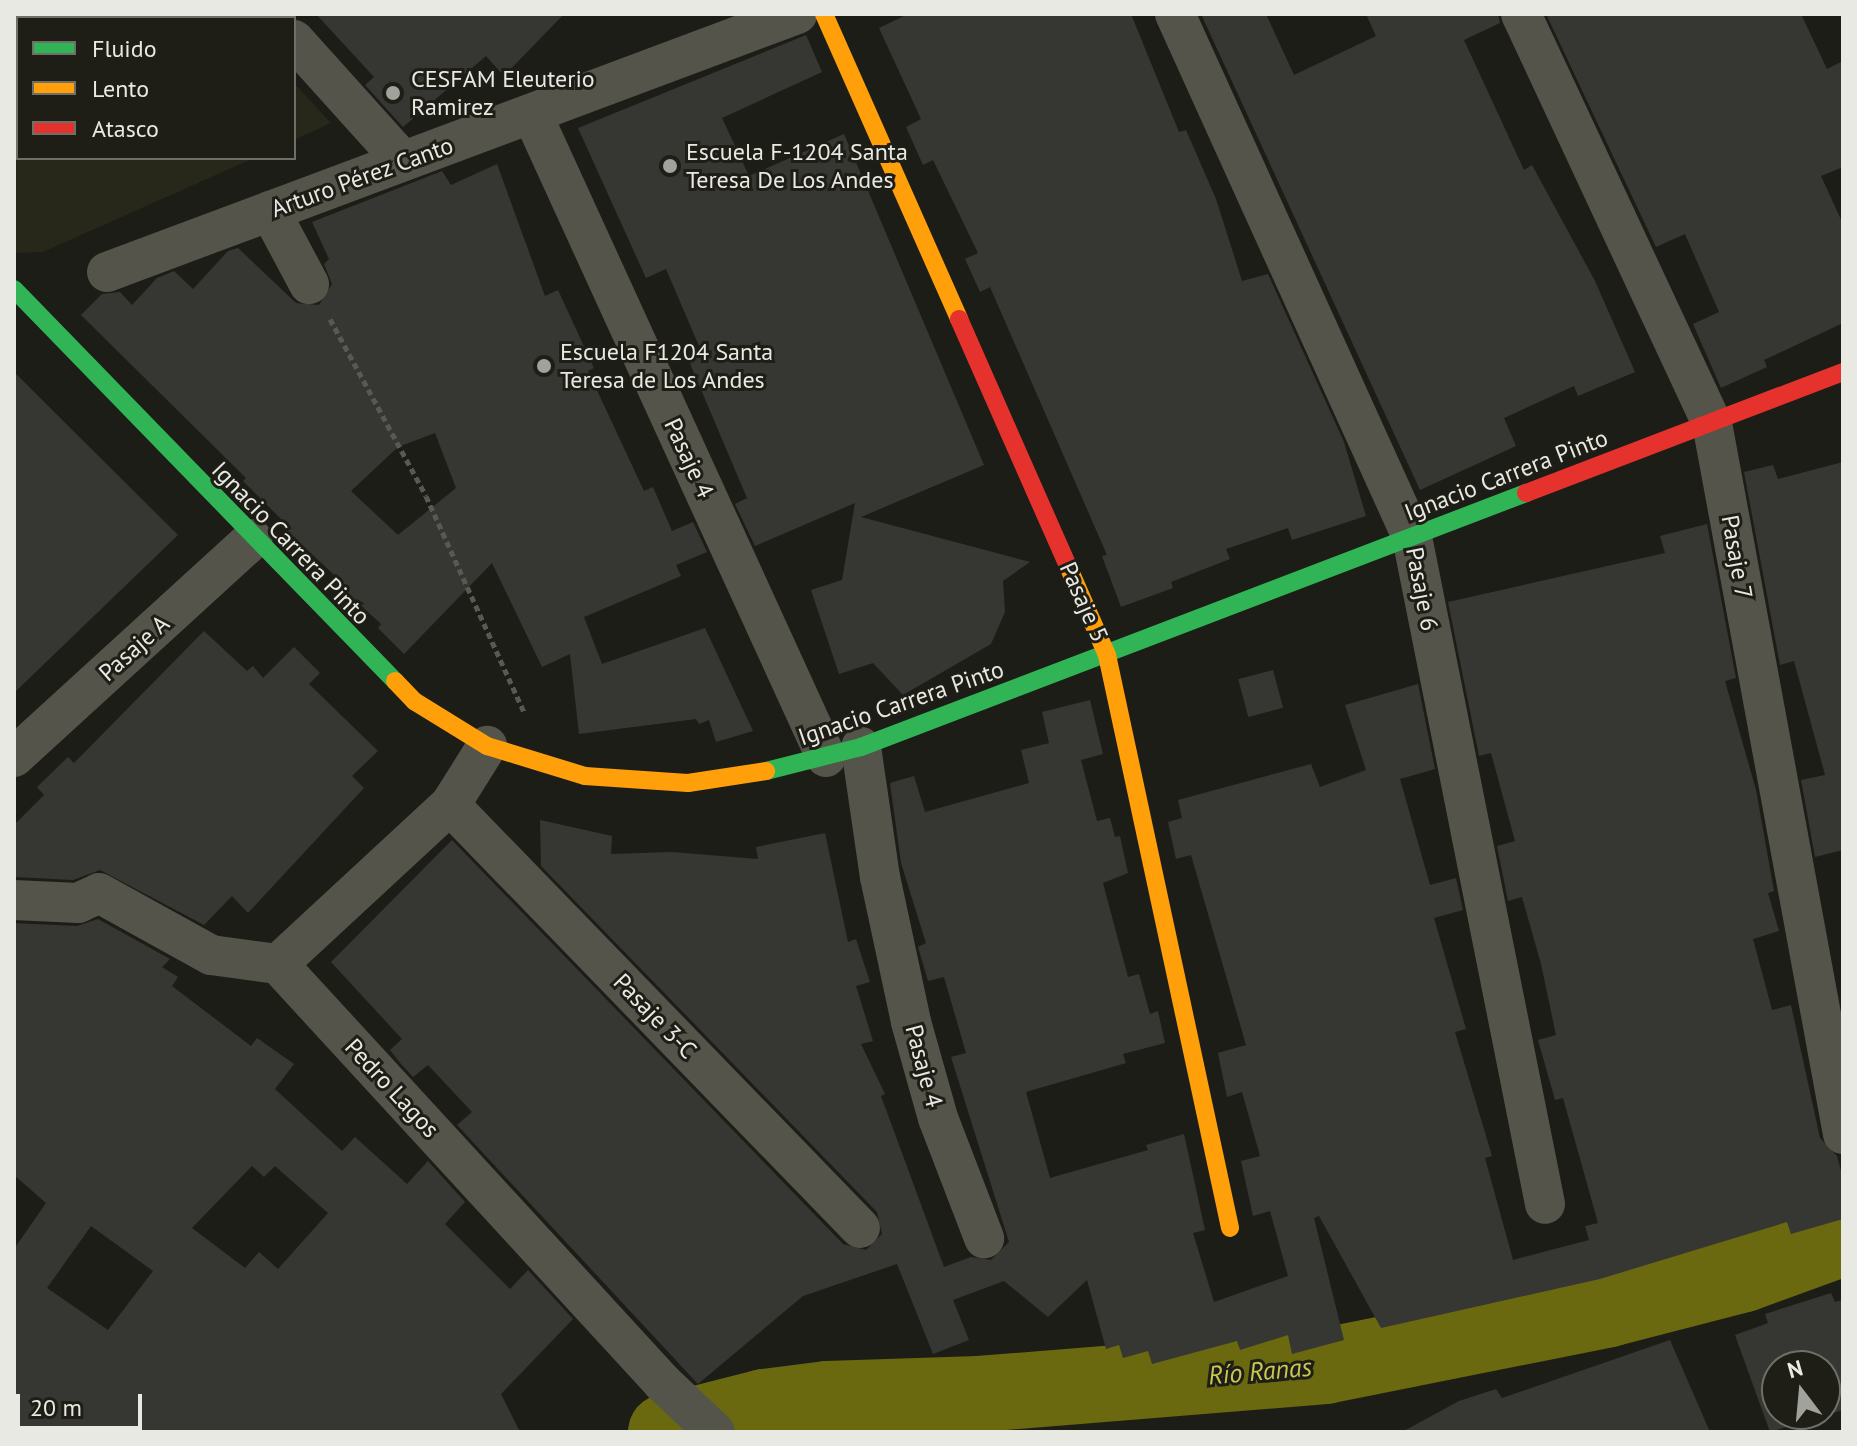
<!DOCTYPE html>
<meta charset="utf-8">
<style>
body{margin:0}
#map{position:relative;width:1857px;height:1446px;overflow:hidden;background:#1d1d18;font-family:"PT Sans",sans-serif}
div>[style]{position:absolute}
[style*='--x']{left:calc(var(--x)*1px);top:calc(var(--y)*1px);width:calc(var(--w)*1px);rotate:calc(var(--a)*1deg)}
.built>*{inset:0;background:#27271a}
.river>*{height:76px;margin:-38px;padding:0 38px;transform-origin:38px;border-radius:38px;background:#6a6910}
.building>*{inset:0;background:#363633;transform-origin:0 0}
.path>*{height:5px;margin-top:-2.5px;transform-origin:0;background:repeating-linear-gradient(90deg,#595951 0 6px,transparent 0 10px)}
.street>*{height:40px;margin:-20px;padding:0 20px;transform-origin:20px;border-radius:20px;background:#54544a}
.fast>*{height:18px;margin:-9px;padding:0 9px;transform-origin:9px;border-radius:9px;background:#30b455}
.slow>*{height:18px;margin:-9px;padding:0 9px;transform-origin:9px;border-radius:9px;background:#ff9f0a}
.jam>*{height:18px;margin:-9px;padding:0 9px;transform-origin:9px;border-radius:9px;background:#e5322d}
.dots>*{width:22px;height:22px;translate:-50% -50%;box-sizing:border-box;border:4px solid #1e1e17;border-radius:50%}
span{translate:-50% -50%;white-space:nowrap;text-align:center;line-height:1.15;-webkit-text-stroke:6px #1e1e17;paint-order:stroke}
.poi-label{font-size:24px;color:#e9e9e4}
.left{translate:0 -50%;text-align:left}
.street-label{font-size:24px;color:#e9e9e4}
.water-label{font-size:26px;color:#c9c852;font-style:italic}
.frame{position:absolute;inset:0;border:16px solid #e9e9e4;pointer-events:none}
.legend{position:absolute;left:16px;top:16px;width:280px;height:144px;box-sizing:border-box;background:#1e1e17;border:2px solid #6f6f69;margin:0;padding:10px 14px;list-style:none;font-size:24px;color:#e9e9e4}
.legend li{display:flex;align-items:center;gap:16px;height:40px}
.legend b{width:40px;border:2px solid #6f6f69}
.north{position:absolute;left:1761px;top:1350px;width:80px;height:80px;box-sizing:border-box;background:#1e1e17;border:2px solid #6f6f69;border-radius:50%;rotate:344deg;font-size:22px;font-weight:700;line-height:32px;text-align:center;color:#e9e9e4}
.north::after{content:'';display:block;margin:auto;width:28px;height:36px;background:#a2a29d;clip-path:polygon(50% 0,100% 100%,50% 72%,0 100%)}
.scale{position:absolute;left:16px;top:1394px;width:126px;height:36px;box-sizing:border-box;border:4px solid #e9e9e4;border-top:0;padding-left:10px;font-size:24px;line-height:28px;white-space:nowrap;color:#e9e9e4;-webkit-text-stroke:6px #1e1e17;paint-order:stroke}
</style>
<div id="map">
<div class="built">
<div style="clip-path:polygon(14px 14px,235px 18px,18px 18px,18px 158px,254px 158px,43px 252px,14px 253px)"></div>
<div style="clip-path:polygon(294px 83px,331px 123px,294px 140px)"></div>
</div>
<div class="river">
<div style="--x:666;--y:1432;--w:101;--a:-14.3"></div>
<div style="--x:764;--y:1407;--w:64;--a:-7.2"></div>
<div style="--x:827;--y:1399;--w:152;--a:-1.9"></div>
<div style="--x:979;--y:1394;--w:347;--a:-4.6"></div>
<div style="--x:1325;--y:1366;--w:290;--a:-11.3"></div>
<div style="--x:1609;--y:1309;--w:139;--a:-14.5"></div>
<div style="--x:1744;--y:1274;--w:105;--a:-20"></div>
</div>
<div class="building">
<div style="clip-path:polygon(316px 14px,564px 14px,504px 76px,486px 56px,403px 127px,365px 85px,374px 77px)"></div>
<div style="clip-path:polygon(908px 14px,1131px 14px,1179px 132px,1186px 130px,1216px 199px,1242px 281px,1268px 274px,1344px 442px,1366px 516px,1292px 540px,1288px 528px,1226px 549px,1230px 559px,1171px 582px,1173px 588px,1121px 607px,1102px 556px,1107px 555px,990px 287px,980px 292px,965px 259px,978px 253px,933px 160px,923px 165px,906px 127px,921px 119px,879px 28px)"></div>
<div style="clip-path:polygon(1201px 14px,1266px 14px,1294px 75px,1376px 36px,1366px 14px,1498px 14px,1500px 23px,1464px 40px,1524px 170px,1532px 165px,1595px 281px,1635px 372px,1578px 396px,1574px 386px,1504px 418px,1516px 446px,1420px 490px)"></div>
<div style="clip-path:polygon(1546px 14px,1801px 14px,1827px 69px,1843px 61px,1843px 167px,1821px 176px,1843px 224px,1843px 323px,1764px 360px,1767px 367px,1721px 388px,1693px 324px,1719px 312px,1685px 234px,1656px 247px)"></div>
<div style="clip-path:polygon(806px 35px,822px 72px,722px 118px,749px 176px,844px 134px,984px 465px,861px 517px,1030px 562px,1003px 581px,1005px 612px,991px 644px,903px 695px,873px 663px,839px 674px,811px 590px,842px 580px,855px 503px,755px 546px,735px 504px,747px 498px,688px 359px,702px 353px,666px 269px,646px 278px,578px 128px)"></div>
<div style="clip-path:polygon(evenodd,497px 164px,545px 296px,558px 290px,594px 368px,588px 371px,644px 491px,653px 487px,672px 531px,693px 522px,707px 552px,676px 565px,681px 576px,584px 617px,602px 664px,705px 628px,753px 731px,716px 742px,709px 720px,699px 724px,696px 719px,579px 734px,570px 654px,542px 667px,492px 563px,404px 654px,378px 628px,381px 624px,342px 588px,345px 585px,285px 529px,288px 526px,243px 481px,246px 478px,81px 315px,102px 294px,120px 292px,132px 305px,157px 278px,174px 271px,193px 289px,228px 251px,238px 248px,296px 303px,319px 305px,332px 284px,324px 264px,329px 259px,312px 222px,442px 171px,451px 185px,497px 164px,435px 433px,456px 488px,398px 535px,351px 491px,398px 447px,435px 433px)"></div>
<div style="clip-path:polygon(14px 372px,178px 535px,14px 693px)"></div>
<div style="clip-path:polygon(1843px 462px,1843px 850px,1815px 857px,1801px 780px,1825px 775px,1794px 661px,1780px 665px,1744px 472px,1773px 465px,1778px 479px)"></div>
<div style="clip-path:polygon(1707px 524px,1736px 678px,1725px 681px,1756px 790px,1774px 891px,1768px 893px,1779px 931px,1753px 939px,1772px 1010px,1791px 1005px,1820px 1138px,1837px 1156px,1843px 1178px,1843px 1219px,1791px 1234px,1787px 1222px,1600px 1279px,1381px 1328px,1319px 1216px,1314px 1218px,1344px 1340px,1292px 1354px,1288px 1335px,1240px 1350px,1237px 1341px,1152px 1364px,1148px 1351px,1123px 1358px,1119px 1345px,1106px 1349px,1087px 1280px,1048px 1317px,1004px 1281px,953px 1300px,969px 1340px,933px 1354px,897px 1264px,803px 1296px,698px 1384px,457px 1125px,472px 1112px,428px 1065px,413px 1077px,401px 1064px,390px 1050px,402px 1039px,331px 962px,452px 840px,843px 1244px,866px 1250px,882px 1234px,877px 1212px,541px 866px,540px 820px,612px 836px,611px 854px,672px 852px,758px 859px,756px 847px,825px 833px,848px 942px,856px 939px,870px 982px,856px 986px,873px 1041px,861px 1044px,885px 1094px,881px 1096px,944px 1267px,971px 1257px,991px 1260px,1009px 1242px,951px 1057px,966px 1053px,944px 977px,928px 981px,918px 947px,926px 943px,901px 863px,890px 783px,914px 776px,925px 812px,1029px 783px,1021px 750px,1049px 743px,1042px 712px,1090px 700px,1103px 754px,1081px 760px,1097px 821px,1110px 818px,1115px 837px,1120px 836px,1128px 873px,1103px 883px,1128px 977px,1139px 974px,1150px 1014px,1158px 1011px,1165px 1043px,1123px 1054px,1126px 1063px,1026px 1092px,1050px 1178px,1148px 1150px,1146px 1145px,1184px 1134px,1205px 1230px,1193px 1233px,1214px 1302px,1288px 1276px,1270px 1211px,1253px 1216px,1241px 1161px,1260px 1156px,1242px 1092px,1227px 1097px,1218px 1053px,1246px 1045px,1191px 855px,1176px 859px,1168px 822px,1182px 818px,1178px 800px,1311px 764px,1320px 787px,1366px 770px,1345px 705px,1418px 684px,1435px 769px,1400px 779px,1430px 885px,1456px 878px,1463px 910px,1434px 918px,1466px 1029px,1455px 1032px,1492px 1156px,1485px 1158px,1513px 1260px,1589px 1240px,1585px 1226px,1598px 1223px,1563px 1098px,1555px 1100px,1538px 1040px,1556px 1035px,1541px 964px,1522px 897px,1508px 901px,1497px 846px,1515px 841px,1491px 753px,1479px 756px,1448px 602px,1665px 553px,1660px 536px)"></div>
<div style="clip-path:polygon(204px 631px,247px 671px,253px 666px,263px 678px,294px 647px,320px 673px,309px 684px,378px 751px,352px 776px,364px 788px,248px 913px,232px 896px,204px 925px,100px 870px,73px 880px,14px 877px,14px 825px,44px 795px,37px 787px,68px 757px,74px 763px)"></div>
<div style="left:1273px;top:670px;width:39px;height:36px;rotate:75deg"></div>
<div style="clip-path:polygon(evenodd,98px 919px,170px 959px,162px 967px,178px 977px,172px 986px,251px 1046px,257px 1038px,294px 1064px,275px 1089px,342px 1151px,355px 1137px,407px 1184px,428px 1161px,465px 1202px,445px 1224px,510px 1289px,528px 1270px,573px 1319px,501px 1394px,520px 1432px,14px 1432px,14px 1249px,46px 1203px,14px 1175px,14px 923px,77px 926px,98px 919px,252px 1166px,264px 1177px,275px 1166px,328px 1213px,278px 1269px,259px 1252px,245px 1268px,192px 1228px,252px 1166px,98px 919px,91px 1226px,153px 1271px,108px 1330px,47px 1288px,91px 1226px)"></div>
<div style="clip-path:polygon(evenodd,1831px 1293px,1835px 1302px,1843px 1300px,1843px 1410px,1770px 1432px,1735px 1335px,1768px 1323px,1765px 1314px,1831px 1293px,1777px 1366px,1825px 1366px,1825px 1414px,1777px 1414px,1777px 1366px)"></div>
<div style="clip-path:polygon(1670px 1340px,1710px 1432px,1402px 1432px,1459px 1401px,1496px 1389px,1502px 1398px)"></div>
</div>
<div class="path">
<div style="--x:330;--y:319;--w:201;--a:61.5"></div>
<div style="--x:426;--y:496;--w:237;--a:65.6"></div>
</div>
<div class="street">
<div style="--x:270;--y:14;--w:6;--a:45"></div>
<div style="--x:1175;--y:14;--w:574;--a:65.62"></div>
<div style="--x:1412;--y:537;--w:680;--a:78.72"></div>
<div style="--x:1521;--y:14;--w:451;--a:65"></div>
<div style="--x:1712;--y:423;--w:723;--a:79.56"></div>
<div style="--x:294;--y:40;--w:163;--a:48"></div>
<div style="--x:532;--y:114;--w:707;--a:65.43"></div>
<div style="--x:270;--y:211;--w:83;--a:61.9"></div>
<div style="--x:107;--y:272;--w:737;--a:-20.5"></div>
<div style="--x:861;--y:747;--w:131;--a:81.7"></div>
<div style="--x:880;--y:877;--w:148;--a:77.9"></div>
<div style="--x:911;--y:1022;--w:100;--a:74.3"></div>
<div style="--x:938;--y:1118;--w:129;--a:69"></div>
<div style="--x:14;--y:757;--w:323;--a:-42.4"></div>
<div style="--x:450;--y:805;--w:589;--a:45.89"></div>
<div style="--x:14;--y:900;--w:64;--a:2.7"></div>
<div style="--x:78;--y:903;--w:23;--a:-25"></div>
<div style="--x:99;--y:893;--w:128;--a:29"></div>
<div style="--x:211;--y:955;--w:68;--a:7.7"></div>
<div style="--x:278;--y:964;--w:569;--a:47.42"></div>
<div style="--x:663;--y:1383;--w:71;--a:43.3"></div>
<div style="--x:278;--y:964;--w:234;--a:-42.8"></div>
<div style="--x:450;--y:805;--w:70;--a:-57.9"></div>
</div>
<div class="fast">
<div style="--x:14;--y:289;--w:547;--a:45.82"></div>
<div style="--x:766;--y:771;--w:98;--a:-14.2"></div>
<div style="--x:861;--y:747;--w:712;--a:-20.9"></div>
</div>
<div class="slow">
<div style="--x:824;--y:14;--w:334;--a:66.1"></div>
<div style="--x:1067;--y:564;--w:99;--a:66.3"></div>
<div style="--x:1107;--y:655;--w:586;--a:77.88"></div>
<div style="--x:395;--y:681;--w:28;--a:46"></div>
<div style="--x:414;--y:701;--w:86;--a:31.7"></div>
<div style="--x:487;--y:746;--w:102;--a:17"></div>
<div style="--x:585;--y:776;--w:103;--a:3.9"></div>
<div style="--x:688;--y:783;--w:79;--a:-8.7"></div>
</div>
<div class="jam">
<div style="--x:959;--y:319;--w:268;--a:66.2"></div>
<div style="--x:1526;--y:493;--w:339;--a:-20.9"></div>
</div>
<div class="dots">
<div style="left:393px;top:93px;background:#a2a29d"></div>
<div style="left:670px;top:166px;background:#a2a29d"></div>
<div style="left:544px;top:366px;background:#a2a29d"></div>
</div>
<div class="poi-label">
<span class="left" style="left:411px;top:93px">CESFAM Eleuterio<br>Ramirez</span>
<span class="left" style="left:686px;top:166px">Escuela F-1204 Santa<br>Teresa De Los Andes</span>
<span class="left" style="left:560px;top:366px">Escuela F1204 Santa<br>Teresa de Los Andes</span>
</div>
<div class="street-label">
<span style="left:362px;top:177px;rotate:-20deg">Arturo Pérez Canto</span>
<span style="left:689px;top:458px;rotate:65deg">Pasaje 4</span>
<span style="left:1506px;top:475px;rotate:-21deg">Ignacio Carrera Pinto</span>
<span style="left:291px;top:543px;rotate:46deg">Ignacio Carrera Pinto</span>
<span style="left:1737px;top:557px;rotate:80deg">Pasaje 7</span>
<span style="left:1422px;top:589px;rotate:79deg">Pasaje 6</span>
<span style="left:1084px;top:602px;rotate:66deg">Pasaje 5</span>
<span style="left:134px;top:648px;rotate:-42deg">Pasaje A</span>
<span style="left:901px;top:703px;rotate:-19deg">Ignacio Carrera Pinto</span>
<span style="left:655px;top:1016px;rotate:46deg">Pasaje 3-C</span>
<span style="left:924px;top:1066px;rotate:75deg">Pasaje 4</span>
<span style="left:392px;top:1088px;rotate:47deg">Pedro Lagos</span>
</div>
<div class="water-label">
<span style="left:1260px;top:1371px;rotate:-5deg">Río Ranas</span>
</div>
<div class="frame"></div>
<ul class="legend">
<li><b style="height:10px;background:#30b455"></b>Fluido</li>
<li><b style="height:10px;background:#ff9f0a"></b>Lento</li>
<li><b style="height:10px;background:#e5322d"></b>Atasco</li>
</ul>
<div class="north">N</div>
<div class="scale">20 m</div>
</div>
